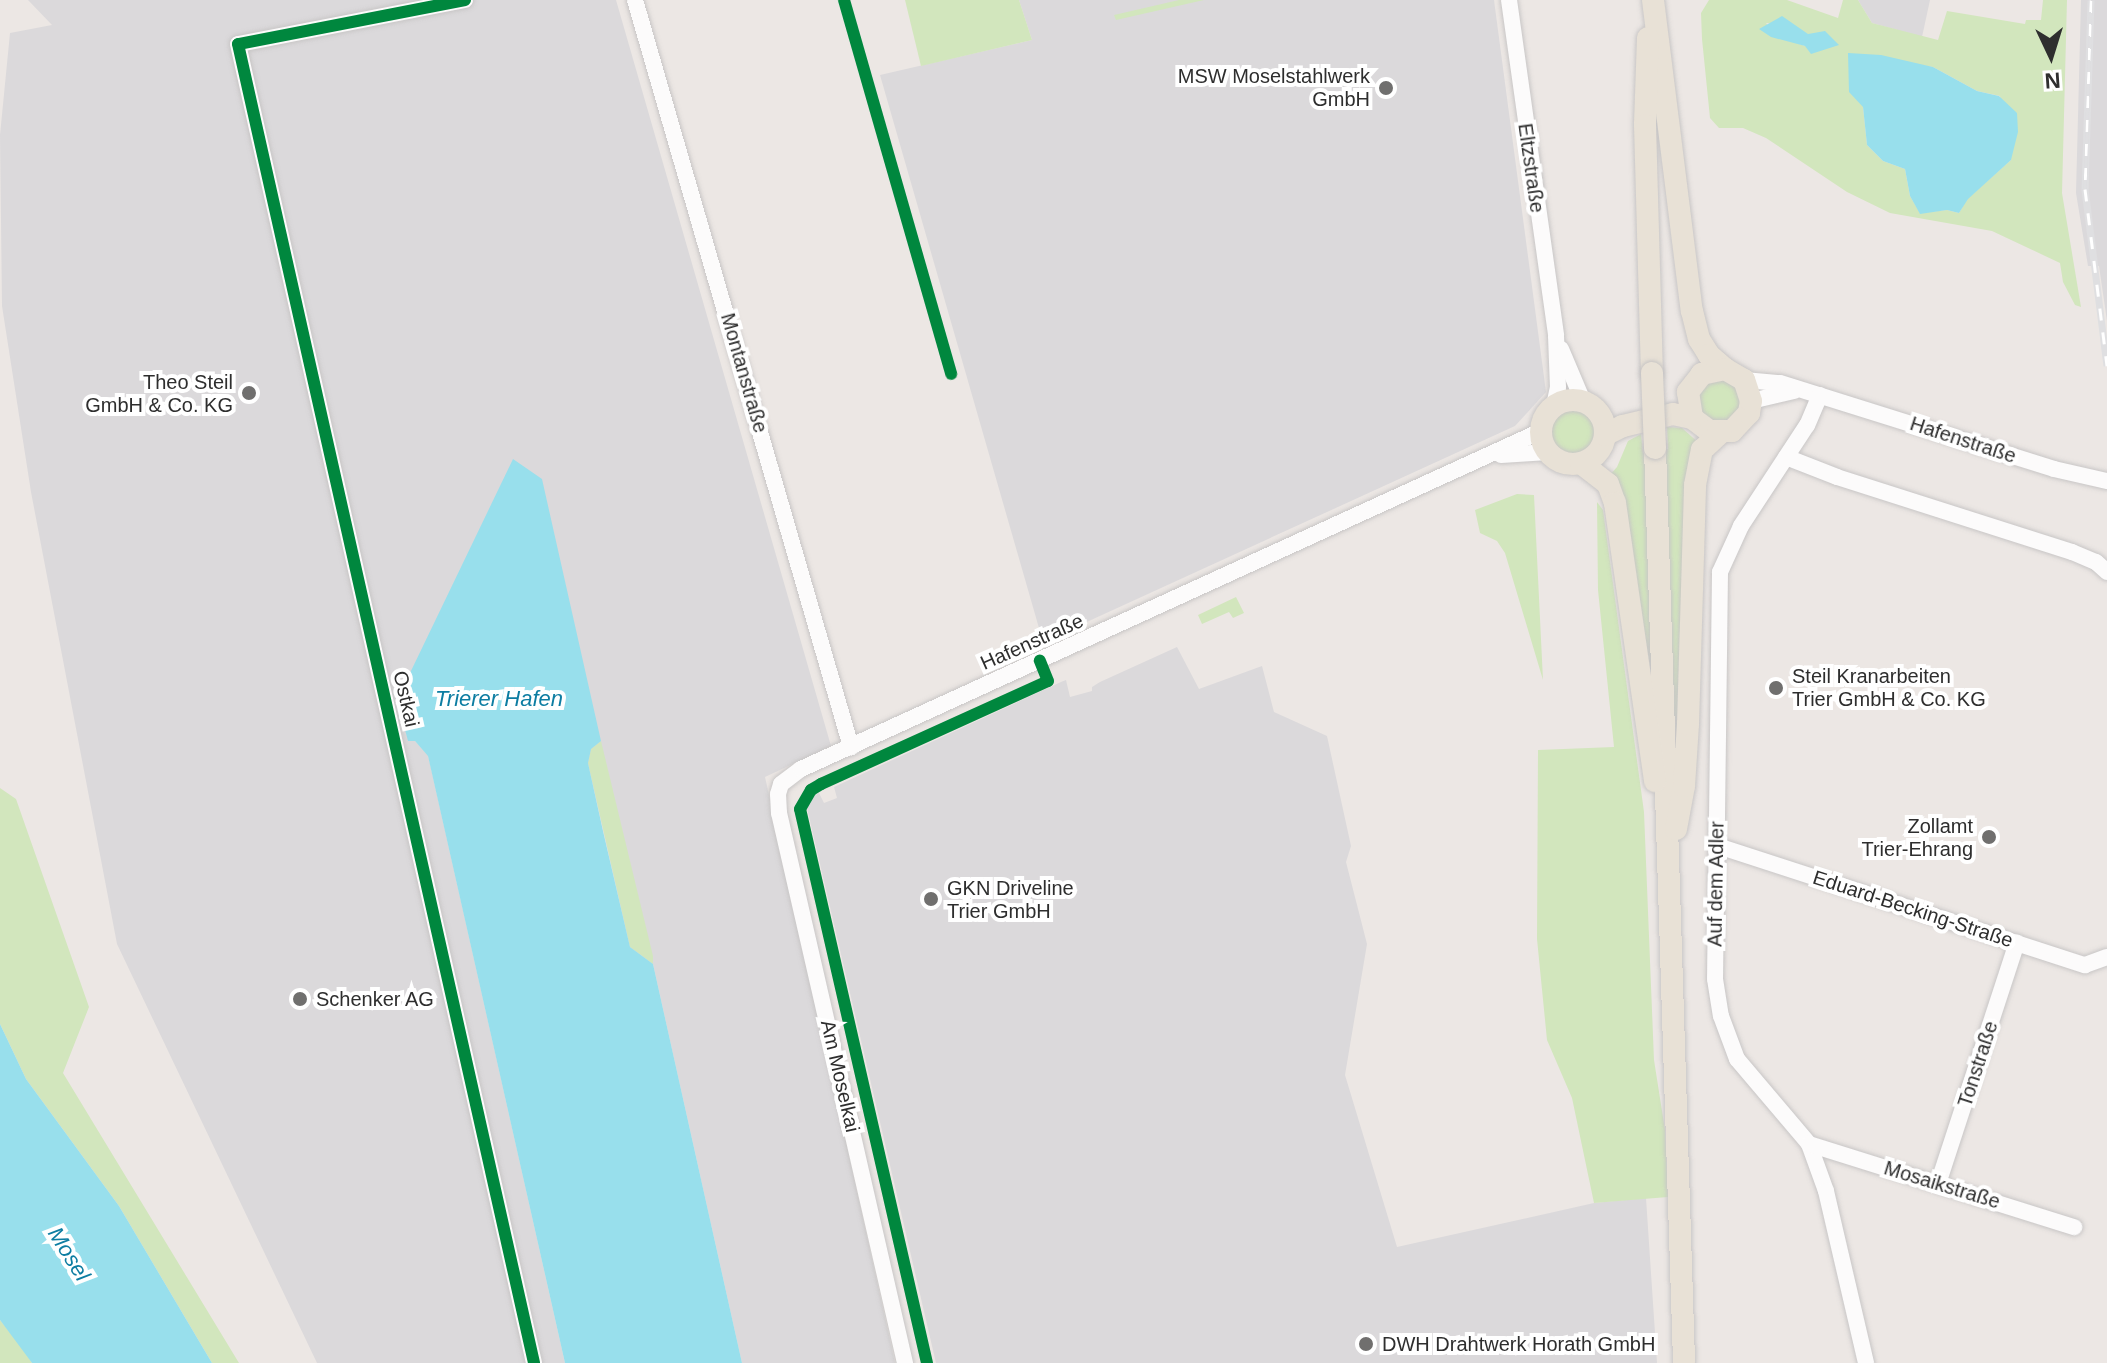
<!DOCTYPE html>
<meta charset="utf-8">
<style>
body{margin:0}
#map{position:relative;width:2107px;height:1363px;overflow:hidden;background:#ece7e4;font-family:Arial,sans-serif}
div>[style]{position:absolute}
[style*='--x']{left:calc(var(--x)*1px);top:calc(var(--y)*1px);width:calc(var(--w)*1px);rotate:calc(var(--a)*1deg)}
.industrial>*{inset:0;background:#dbd9db}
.green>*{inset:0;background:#d2e6bd}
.round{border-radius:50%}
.water>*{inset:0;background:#98dfec}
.roads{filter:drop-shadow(0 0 2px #c8c6c6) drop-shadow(0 0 2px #c8c6c6)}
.minor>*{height:16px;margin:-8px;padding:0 8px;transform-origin:8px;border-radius:8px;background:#fcfbfb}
.major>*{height:22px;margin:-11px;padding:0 11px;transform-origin:11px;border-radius:11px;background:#e8e1d6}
.major>.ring{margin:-11px;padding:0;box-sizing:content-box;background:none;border:22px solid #e8e1d6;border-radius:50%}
.rail>*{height:7px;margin-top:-3.5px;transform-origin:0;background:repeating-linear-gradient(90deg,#fff 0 12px,#dfdfe1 0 24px);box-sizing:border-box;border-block:2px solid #dfdfe1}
.bridges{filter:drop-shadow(0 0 2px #c6c4c4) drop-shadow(0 0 2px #c6c4c4)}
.major-bridge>*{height:22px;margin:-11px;padding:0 11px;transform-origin:11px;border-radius:11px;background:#e8e1d6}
.cycleway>*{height:12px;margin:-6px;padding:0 6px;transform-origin:6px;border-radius:6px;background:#00873e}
.dots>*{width:22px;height:22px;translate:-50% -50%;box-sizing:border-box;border:4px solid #fff;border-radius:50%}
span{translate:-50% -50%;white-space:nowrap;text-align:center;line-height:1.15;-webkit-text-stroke:8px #fff;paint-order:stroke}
.poi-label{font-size:20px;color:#2e2e2e}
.right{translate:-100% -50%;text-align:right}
.left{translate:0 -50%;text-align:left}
.street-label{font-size:20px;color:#2e2e2e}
.water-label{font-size:22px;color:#0d7da2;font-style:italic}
.north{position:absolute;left:2011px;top:16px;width:80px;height:80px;-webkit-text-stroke:6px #fff;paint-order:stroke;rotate:176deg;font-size:22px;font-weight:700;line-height:32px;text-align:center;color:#2e2e2e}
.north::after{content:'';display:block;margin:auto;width:28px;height:36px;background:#2e2e2e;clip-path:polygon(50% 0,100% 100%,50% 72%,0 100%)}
</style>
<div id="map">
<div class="industrial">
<div style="clip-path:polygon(28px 0,616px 0,831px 746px,765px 777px,895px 1363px,742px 1363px,653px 964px,630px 947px,588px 763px,415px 741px,428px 755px,565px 1363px,317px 1363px,117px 944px,31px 492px,2px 306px,0 135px,10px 33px,52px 25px)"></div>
<div style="clip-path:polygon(1019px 0,1494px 0,1546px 392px,1515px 426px,1043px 642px,880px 75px,1032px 40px)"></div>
<div style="clip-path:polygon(1858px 0,1930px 0,1922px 37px,1872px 23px)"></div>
<div style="clip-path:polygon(2081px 0,2107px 0,2107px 321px,2099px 266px,2088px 266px,2076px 193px)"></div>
<div style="clip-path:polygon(1177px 647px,1199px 689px,1262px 666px,1274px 712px,1327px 736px,1351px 846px,1346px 862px,1367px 944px,1345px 1075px,1397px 1247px,1594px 1203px,1646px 1198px,1657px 1363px,936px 1363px,807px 808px,810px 798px,819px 793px,824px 803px,837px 798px,834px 787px,1061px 682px,1066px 680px,1070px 697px,1092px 691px,1092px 687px,1100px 682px)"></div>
</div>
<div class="green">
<div style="clip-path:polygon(905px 0,1019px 0,1032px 40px,921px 66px)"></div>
<div style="clip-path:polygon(1179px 0,1204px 0,1116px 20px,1114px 15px)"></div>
<div style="clip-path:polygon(evenodd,1709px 0,1787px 0,1838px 18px,1843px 0,1858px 0,1872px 23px,1938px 40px,1947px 11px,2025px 24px,2026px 20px,2041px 20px,2043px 0,2067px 0,2062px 193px,2081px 307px,2075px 305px,2063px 282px,2060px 263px,1992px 231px,1890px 213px,1847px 192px,1766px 138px,1743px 128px,1719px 128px,1710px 118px,1702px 39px,1701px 13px,1709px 0,1766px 23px,1795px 26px,1808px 35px,1805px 46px,1777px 36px,1766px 23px,1709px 0,1908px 63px,1933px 67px,1977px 91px,2000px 96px,2011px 160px,1967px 199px,1959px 213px,1947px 210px,1920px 213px,1910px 196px,1905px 169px,1883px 161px,1867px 145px,1863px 107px,1908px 63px)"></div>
<div style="clip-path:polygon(1731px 379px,1743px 396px,1737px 416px,1718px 424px,1700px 416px,1696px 390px,1700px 384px)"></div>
<div class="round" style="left:1550px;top:409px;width:48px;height:48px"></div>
<div style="clip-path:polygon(1667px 427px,1682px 428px,1700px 444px,1673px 779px,1664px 449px,1668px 449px)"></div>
<div style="clip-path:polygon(1641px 434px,1643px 453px,1646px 453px,1657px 756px,1609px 476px,1617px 467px,1628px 441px)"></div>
<div style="clip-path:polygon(1517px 494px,1534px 495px,1543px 680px,1505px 553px,1497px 541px,1480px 533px,1475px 510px)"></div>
<div style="clip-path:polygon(1597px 502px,1603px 510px,1644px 812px,1654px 1060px,1665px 1130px,1668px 1197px,1594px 1203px,1572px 1098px,1547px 1040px,1537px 939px,1538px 750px,1614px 747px,1598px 590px)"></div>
<div style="clip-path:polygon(1236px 597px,1244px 613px,1233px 618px,1229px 612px,1202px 624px,1198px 615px)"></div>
<div style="clip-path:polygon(601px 741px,653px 956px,653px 964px,630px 947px,588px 763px,591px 749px)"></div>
<div style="clip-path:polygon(0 788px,16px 799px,89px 1007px,63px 1073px,239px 1363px,212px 1363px,119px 1206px,26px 1079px,0 1024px)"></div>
<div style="clip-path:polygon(0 1320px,22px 1347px,32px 1363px,0 1363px)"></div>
</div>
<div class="water">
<div style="clip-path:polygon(1782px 16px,1808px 34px,1825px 31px,1839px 45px,1811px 54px,1805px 46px,1771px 37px,1759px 29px)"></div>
<div style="clip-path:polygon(1848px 53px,1881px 55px,1933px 67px,1977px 91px,1999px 96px,2017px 113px,2018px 132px,2011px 160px,1968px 199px,1959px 213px,1947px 210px,1920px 214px,1910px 196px,1905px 169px,1883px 161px,1867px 145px,1863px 107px,1849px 92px)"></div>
<div style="clip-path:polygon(513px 459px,542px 479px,601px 741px,591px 749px,588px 763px,603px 831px,630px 947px,653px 964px,742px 1363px,565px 1363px,428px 756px,415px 741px,408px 741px,397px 700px)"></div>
<div style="clip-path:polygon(0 1024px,26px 1079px,119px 1206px,212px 1363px,32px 1363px,0 1320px)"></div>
</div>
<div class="roads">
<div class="minor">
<div style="--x:465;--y:0;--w:231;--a:169"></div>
<div style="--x:238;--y:44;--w:1352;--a:77.35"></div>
<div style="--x:635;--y:0;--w:778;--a:73.87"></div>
<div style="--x:1509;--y:0;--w:339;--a:82"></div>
<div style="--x:1556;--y:336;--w:51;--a:87.8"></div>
<div style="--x:1558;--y:387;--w:19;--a:102"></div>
<div style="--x:1561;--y:349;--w:56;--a:67.1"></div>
<div style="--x:1744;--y:380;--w:36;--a:5"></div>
<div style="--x:1780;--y:383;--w:287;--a:17.4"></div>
<div style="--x:2054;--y:469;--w:54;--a:12.8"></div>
<div style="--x:1820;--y:395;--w:33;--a:113"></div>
<div style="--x:1807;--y:425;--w:121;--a:123.2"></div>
<div style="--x:1741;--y:526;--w:51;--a:114.5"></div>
<div style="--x:1720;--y:572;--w:407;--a:90.7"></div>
<div style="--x:1715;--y:979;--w:37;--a:81"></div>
<div style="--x:1721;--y:1016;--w:46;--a:69.6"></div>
<div style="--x:1737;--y:1059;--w:111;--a:49.7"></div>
<div style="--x:1809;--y:1144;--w:50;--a:70.1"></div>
<div style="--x:1826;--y:1191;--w:177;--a:76.9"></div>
<div style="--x:1751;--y:401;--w:44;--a:-13.1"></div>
<div style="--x:1501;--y:455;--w:47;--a:-3.7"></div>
<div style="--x:1786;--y:457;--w:55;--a:21.4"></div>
<div style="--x:1837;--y:477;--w:247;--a:17.7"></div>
<div style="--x:2072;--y:552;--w:26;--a:23"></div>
<div style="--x:2096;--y:562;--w:15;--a:42"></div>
<div style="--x:1718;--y:846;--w:386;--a:18"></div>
<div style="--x:2085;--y:965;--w:23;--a:-20"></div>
<div style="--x:1809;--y:1144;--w:278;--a:17.4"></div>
<div style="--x:1938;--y:1184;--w:254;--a:-71.9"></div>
<div style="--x:905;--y:1363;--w:564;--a:-102.9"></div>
<div style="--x:779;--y:813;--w:19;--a:-93"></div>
<div style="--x:778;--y:794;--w:10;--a:-73"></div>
<div style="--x:781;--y:784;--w:25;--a:-37"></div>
<div style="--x:801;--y:769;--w:814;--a:-24.55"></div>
</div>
<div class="major">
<div style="--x:1653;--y:0;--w:313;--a:82.9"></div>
<div style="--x:1692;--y:311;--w:29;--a:76"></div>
<div style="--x:1699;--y:339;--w:19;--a:58"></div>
<div style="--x:1709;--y:355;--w:21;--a:41"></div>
<div style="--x:1648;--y:38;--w:87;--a:92"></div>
<div style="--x:1645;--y:125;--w:248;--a:88.4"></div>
<div class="ring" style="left:1541px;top:400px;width:42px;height:42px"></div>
<div style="--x:1605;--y:435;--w:20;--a:-27"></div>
<div style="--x:1623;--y:426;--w:51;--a:-13.5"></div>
<div style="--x:1673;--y:414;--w:19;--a:12"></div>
<div style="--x:1692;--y:418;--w:21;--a:37"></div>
<div style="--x:1709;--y:431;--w:23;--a:0"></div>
<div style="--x:1732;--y:431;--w:25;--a:-47"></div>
<div style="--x:1749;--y:413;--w:12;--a:-81"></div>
<div style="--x:1751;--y:401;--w:22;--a:-108"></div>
<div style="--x:1744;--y:380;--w:22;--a:-150"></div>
<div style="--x:1725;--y:369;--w:24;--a:168"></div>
<div style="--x:1702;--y:374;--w:23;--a:128"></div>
<div style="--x:1688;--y:392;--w:26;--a:81"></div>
<div style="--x:1655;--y:448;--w:915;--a:88.18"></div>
<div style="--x:1581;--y:463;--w:34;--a:38"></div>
<div style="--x:1608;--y:484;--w:20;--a:70"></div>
<div style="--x:1615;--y:503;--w:281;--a:81.8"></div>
<div style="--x:1676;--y:829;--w:44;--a:-79.5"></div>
<div style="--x:1684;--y:786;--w:62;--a:-86.3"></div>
<div style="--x:1688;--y:724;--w:239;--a:-88.3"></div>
<div style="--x:1695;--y:485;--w:36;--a:-79"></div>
<div style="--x:1702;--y:450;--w:25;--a:-43"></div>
</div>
</div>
<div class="rail">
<div style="--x:2091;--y:0;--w:189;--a:91.8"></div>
<div style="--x:2085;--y:189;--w:178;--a:82.9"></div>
</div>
<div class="bridges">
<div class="major-bridge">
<div style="--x:1652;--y:373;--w:75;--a:87.7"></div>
</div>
</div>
<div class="cycleway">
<div style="--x:465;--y:0;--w:231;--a:169"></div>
<div style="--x:238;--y:44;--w:1352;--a:77.35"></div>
<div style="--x:844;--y:0;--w:389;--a:74"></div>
<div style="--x:927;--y:1363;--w:568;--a:-102.91"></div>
<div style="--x:800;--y:809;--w:22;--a:-60"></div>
<div style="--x:811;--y:790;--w:12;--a:-31"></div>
<div style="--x:821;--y:784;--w:249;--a:-24.4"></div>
<div style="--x:1048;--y:681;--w:22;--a:-112"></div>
</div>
<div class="dots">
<div style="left:1386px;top:88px;background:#706f6e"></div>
<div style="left:249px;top:393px;background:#706f6e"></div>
<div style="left:1776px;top:688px;background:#706f6e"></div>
<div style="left:1989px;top:837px;background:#706f6e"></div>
<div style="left:931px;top:899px;background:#706f6e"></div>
<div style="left:300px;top:999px;background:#706f6e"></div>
<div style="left:1366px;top:1344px;background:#706f6e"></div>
</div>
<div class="poi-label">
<span class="right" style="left:1370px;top:88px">MSW Moselstahlwerk<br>GmbH</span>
<span class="right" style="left:233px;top:394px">Theo Steil<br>GmbH &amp; Co. KG</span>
<span class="left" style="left:1792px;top:688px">Steil Kranarbeiten<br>Trier GmbH &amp; Co. KG</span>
<span class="right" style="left:1973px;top:838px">Zollamt<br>Trier-Ehrang</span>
<span class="left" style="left:947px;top:900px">GKN Driveline<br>Trier GmbH</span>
<span class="left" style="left:316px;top:999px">Schenker AG</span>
<span class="left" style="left:1382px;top:1344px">DWH Drahtwerk Horath GmbH</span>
</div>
<div class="street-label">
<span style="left:1531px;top:168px;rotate:82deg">Eltzstraße</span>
<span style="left:744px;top:373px;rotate:74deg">Montanstraße</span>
<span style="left:1963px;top:440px;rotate:18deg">Hafenstraße</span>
<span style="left:1032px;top:642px;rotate:-24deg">Hafenstraße</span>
<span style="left:406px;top:699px;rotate:77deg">Ostkai</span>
<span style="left:1716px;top:884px;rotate:-89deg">Auf dem Adler</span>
<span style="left:1913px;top:909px;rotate:18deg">Eduard-Becking-Straße</span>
<span style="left:1978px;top:1064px;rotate:-72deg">Tonstraße</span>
<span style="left:840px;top:1076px;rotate:77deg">Am Moselkai</span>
<span style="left:1942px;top:1185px;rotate:17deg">Mosaikstraße</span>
</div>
<div class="water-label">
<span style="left:499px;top:699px">Trierer Hafen</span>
<span style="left:69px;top:1254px;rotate:58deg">Mosel</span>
</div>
<div class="north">N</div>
</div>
